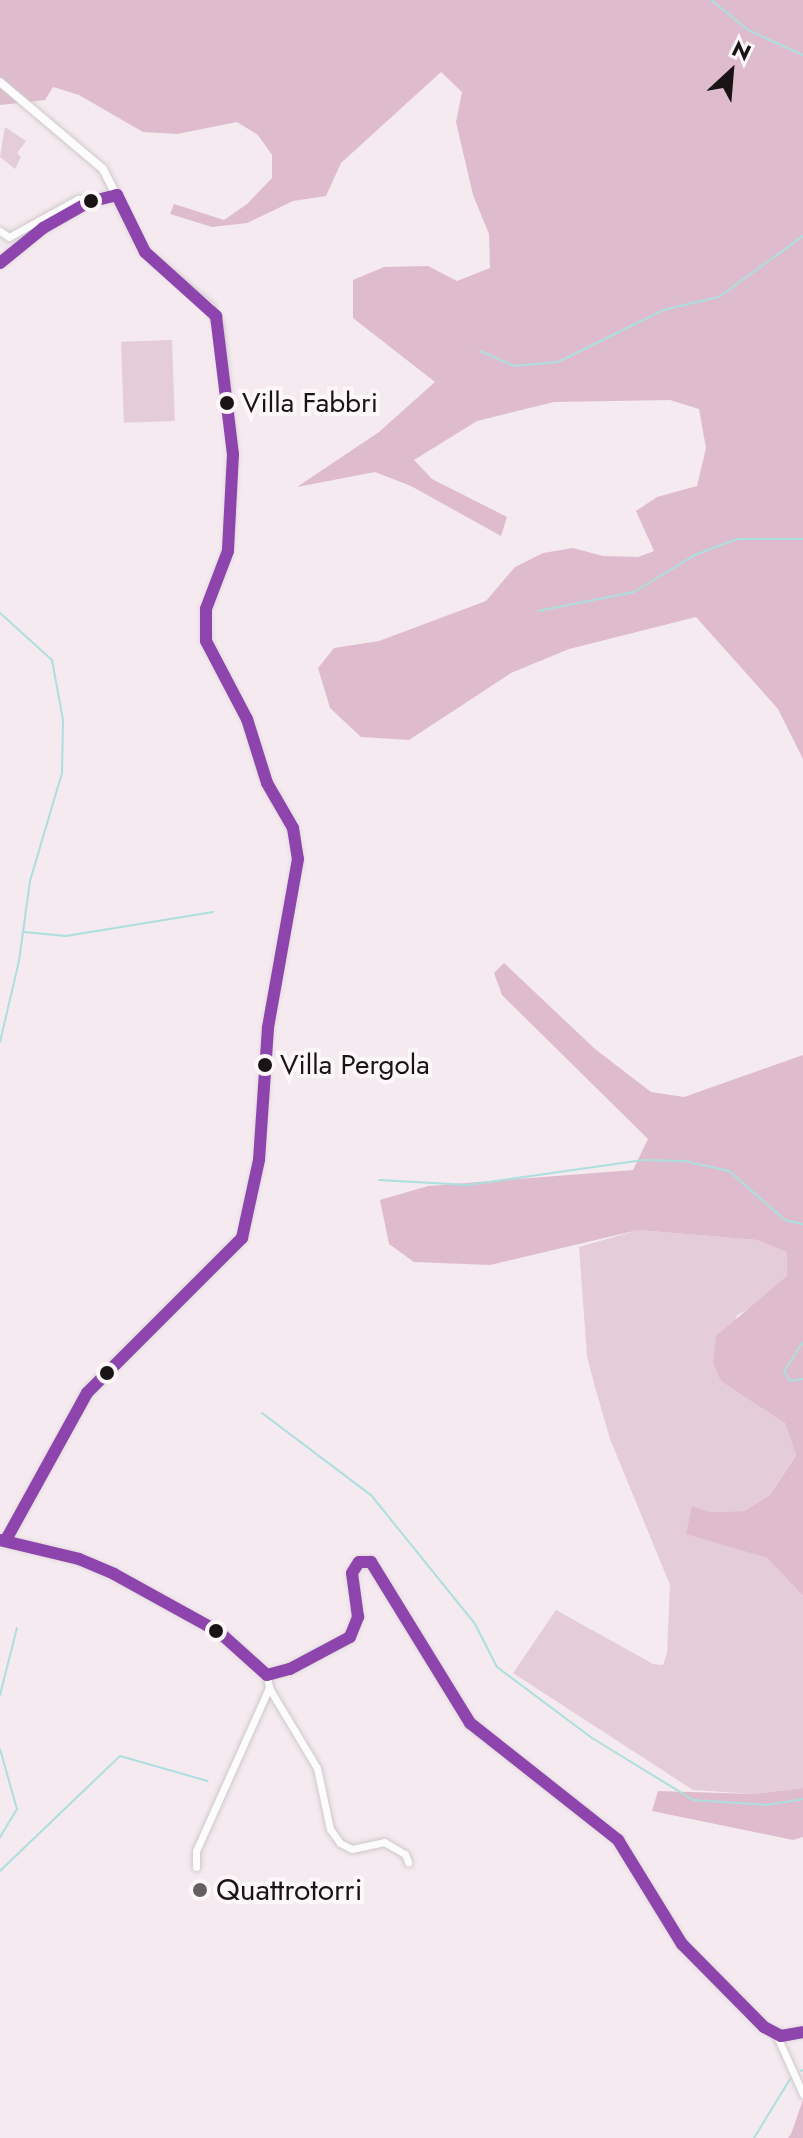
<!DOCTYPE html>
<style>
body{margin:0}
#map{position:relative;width:803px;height:2138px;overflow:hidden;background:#f4eaef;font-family:Jost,sans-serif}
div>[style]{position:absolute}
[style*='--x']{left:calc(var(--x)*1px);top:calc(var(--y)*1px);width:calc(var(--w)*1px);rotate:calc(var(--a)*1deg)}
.green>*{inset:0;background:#e4ccd8;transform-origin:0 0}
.forest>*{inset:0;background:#dfbccd}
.stream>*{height:2px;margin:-1px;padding:0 1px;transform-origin:1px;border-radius:1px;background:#addfde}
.roads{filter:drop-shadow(0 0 2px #cfc8cb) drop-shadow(0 0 2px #cfc8cb)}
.minor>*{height:7px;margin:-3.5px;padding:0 3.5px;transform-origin:3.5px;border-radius:3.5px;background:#fdfcfd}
.tertiary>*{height:8px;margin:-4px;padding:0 4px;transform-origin:4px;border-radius:4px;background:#fdfcfd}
.bus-1>*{height:12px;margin:-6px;padding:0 6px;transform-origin:6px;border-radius:6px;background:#8e44ad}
.dots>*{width:22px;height:22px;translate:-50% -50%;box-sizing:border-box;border:4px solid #fdf7fa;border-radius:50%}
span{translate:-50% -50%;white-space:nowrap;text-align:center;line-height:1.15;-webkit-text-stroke:8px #fdf7fa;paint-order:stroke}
.bus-label{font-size:28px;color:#1a1417}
.left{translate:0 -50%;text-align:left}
.poi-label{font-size:30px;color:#1a1417}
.north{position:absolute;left:691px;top:32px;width:80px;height:80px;-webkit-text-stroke:6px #fdf7fa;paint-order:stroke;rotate:26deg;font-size:22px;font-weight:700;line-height:32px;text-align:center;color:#1a1417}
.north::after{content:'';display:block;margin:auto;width:28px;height:36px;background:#1a1417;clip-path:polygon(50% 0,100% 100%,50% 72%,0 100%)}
</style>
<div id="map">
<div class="green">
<div style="clip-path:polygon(5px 127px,26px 141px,17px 153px,21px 157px,15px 169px,0 157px)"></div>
<div style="left:172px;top:340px;width:81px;height:51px;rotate:88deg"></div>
<div style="clip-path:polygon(638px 1230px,757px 1240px,788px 1252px,787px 1276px,763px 1301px,737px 1315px,721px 1381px,776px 1413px,785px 1423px,796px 1454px,770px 1495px,744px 1511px,708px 1512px,686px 1533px,767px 1558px,803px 1596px,803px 1788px,754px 1794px,693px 1790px,513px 1673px,556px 1610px,653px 1664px,663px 1665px,667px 1653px,670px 1585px,610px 1439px,595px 1387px,587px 1356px,579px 1247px)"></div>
</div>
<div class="forest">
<div style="clip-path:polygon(0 0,803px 0,803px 759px,778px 709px,696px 617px,569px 649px,511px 673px,409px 740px,361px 737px,330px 708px,318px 668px,334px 648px,379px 641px,486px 601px,515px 567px,543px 553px,573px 548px,603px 556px,638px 557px,654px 551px,636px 511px,657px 497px,697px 486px,706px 448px,699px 409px,670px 400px,554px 402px,477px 421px,414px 460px,432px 479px,507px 517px,501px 536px,411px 486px,375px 472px,297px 487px,379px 432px,435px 382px,353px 318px,353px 280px,384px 267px,428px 266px,457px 281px,490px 268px,489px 234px,473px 195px,456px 122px,462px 92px,441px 72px,341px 163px,326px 196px,293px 201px,247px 223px,212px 227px,170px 214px,174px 204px,224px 220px,247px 204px,272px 178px,272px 155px,258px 135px,237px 122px,177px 134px,143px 132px,79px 95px,53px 87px,45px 100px,0 105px)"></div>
<div style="clip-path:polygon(504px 963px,595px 1049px,651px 1092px,684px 1097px,803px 1055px,803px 1596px,767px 1558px,686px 1534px,692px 1506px,708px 1512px,744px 1511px,770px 1495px,796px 1455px,785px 1423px,721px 1381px,713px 1363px,716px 1336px,787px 1276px,787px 1252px,757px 1240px,638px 1230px,490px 1265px,414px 1262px,389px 1244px,380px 1200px,428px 1186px,633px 1170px,648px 1139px,502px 995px,494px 973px)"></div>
<div style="clip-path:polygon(803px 1788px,803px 1837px,793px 1840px,652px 1811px,658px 1791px,754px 1794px)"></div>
<div style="clip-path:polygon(803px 2100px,803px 2138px,788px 2138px,791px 2134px)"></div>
</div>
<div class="stream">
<div style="--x:711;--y:0;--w:48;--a:39"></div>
<div style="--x:748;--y:30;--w:60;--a:24.4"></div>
<div style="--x:480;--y:351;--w:36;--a:24"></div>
<div style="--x:513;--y:366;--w:45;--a:-5.1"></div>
<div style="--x:558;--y:362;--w:117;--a:-26.3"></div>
<div style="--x:663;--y:310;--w:57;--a:-13.1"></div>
<div style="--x:719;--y:297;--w:104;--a:-36"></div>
<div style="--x:538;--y:611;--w:98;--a:-11.2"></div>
<div style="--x:634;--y:592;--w:71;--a:-31.2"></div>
<div style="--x:695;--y:555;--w:45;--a:-20.9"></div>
<div style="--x:737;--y:539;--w:66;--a:0"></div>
<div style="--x:0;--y:613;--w:70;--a:42.1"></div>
<div style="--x:52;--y:660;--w:61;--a:79.6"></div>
<div style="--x:63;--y:720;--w:53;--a:91.1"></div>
<div style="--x:62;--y:773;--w:113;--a:106.5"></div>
<div style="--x:30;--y:881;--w:81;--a:97.8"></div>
<div style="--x:19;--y:961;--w:83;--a:103.2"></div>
<div style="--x:24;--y:932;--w:42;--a:5.4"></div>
<div style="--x:66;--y:936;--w:149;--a:-9.3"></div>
<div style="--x:379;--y:1180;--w:89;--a:3.2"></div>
<div style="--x:468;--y:1185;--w:177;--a:-8.1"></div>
<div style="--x:643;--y:1160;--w:41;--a:1.4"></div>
<div style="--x:684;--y:1161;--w:46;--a:12.5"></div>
<div style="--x:729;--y:1171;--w:74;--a:41.2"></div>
<div style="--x:785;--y:1220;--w:18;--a:13"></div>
<div style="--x:803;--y:1342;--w:35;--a:123"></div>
<div style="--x:784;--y:1371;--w:12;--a:59"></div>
<div style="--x:790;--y:1381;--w:13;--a:-9"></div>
<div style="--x:262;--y:1413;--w:136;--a:37"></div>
<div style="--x:371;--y:1495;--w:166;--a:51.1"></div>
<div style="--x:475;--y:1624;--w:48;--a:62.9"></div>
<div style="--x:497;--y:1667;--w:119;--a:36.8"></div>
<div style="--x:592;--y:1738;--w:119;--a:31.5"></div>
<div style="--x:693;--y:1800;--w:73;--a:3.9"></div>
<div style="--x:766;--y:1805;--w:37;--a:-9"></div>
<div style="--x:0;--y:1695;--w:69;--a:-75.8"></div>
<div style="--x:0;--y:1749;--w:62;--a:74.2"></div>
<div style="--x:17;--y:1809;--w:33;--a:121"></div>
<div style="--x:0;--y:1871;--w:166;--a:-43.8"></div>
<div style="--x:120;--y:1756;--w:91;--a:15.9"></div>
<div style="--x:801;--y:2071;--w:2;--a:-27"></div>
<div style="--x:754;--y:2138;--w:69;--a:-58.6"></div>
</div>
<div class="roads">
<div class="minor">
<div style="--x:0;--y:231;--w:11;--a:34"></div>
<div style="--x:9;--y:237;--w:79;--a:-28.8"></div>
<div style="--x:78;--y:199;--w:19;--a:0"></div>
<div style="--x:267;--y:1675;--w:13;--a:81"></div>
<div style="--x:269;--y:1688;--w:93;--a:59"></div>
<div style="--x:317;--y:1768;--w:62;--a:78"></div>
<div style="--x:330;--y:1829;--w:17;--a:54"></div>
<div style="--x:340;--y:1843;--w:13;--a:27"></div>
<div style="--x:352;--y:1849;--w:33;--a:-12"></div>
<div style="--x:384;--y:1842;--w:24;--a:30"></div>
<div style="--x:405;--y:1854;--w:9;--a:69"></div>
<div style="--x:196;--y:1867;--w:16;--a:-90"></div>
<div style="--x:196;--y:1851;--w:179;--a:-65.9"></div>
<div style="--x:776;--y:2034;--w:66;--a:65.8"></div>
</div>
<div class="tertiary">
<div style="--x:0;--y:82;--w:135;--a:40.2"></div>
<div style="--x:103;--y:169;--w:93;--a:63.2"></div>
<div style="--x:145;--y:252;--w:85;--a:40.2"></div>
<div style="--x:210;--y:307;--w:20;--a:63"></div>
<div style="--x:219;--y:325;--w:130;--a:83.8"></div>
<div style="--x:233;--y:454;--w:97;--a:93"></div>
<div style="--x:228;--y:551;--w:62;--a:110.8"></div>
<div style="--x:206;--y:609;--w:32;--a:90"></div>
<div style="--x:206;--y:641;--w:88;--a:62.3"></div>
<div style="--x:247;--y:719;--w:67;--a:72.6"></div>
<div style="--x:267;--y:783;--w:52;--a:60"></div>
<div style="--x:293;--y:828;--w:31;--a:81"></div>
<div style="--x:298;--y:859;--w:172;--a:100.1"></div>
<div style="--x:268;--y:1028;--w:132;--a:93.9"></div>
<div style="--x:259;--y:1160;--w:80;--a:102.3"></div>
<div style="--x:242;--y:1238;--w:219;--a:135"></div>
<div style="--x:87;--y:1393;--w:168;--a:118.9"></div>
<div style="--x:0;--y:263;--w:55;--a:-39.1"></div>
<div style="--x:43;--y:228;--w:53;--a:-29.5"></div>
<div style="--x:89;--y:202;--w:29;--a:-14"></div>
<div style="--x:0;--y:1540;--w:81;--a:13.5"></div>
<div style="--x:79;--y:1559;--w:38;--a:23"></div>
<div style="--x:114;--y:1574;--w:120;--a:28.9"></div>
<div style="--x:219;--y:1632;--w:64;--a:41.9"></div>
<div style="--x:267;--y:1675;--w:24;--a:-15"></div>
<div style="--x:290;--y:1669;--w:68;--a:-28.1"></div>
<div style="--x:350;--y:1637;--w:22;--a:-68"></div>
<div style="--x:358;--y:1617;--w:44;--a:-97.8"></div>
<div style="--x:352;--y:1573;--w:13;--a:-58"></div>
<div style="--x:359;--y:1562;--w:12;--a:0"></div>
<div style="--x:371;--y:1562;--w:189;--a:58.4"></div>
<div style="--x:470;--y:1723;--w:189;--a:38.3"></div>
<div style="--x:618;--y:1840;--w:122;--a:58.4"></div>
<div style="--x:682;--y:1944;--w:117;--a:45.3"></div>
<div style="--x:764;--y:2027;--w:19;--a:28"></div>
<div style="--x:781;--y:2036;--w:22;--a:-10"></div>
</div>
</div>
<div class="bus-1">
<div style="--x:0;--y:263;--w:55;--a:-39.1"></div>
<div style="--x:43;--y:228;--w:53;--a:-29.5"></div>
<div style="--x:89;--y:202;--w:29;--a:-14"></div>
<div style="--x:117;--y:195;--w:64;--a:63.8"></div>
<div style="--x:145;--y:252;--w:96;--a:42"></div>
<div style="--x:216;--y:316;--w:139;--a:83"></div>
<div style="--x:233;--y:454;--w:97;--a:93"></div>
<div style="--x:228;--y:551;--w:62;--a:110.8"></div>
<div style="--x:206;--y:609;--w:32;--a:90"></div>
<div style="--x:206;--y:641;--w:88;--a:62.3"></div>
<div style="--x:247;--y:719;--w:67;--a:72.6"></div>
<div style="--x:267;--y:783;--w:52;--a:60"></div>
<div style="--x:293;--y:828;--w:31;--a:81"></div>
<div style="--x:298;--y:859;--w:172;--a:100.1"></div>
<div style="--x:268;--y:1028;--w:132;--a:93.9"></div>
<div style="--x:259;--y:1160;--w:80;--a:102.3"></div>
<div style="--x:242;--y:1238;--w:219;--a:135"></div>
<div style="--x:87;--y:1393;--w:168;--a:118.9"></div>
<div style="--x:0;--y:1540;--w:81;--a:13.5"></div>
<div style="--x:79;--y:1559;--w:38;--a:23"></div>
<div style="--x:114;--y:1574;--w:120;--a:28.9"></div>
<div style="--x:219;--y:1632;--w:64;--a:41.9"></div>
<div style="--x:267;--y:1675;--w:24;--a:-15"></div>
<div style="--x:290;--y:1669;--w:68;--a:-28.1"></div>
<div style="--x:350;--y:1637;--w:22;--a:-68"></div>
<div style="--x:358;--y:1617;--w:44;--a:-97.8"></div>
<div style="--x:352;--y:1573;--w:13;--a:-58"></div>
<div style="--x:359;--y:1562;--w:12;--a:0"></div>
<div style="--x:371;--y:1562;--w:189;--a:58.4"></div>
<div style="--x:470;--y:1723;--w:189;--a:38.3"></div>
<div style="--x:618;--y:1840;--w:122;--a:58.4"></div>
<div style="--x:682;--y:1944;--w:117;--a:45.3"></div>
<div style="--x:764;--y:2027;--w:19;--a:28"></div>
<div style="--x:781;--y:2036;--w:22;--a:-10"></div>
</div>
<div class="dots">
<div style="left:91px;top:201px;background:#1a1417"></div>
<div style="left:227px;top:403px;background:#1a1417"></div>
<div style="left:265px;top:1065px;background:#1a1417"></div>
<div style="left:107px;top:1373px;background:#1a1417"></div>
<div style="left:216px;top:1631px;background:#1a1417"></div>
<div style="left:200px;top:1890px;background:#665f63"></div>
</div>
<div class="bus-label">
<span class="left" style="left:242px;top:403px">Villa Fabbri</span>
<span class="left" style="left:280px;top:1065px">Villa Pergola</span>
</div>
<div class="poi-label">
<span class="left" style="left:216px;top:1890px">Quattrotorri</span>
</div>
<div class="north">N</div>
</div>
